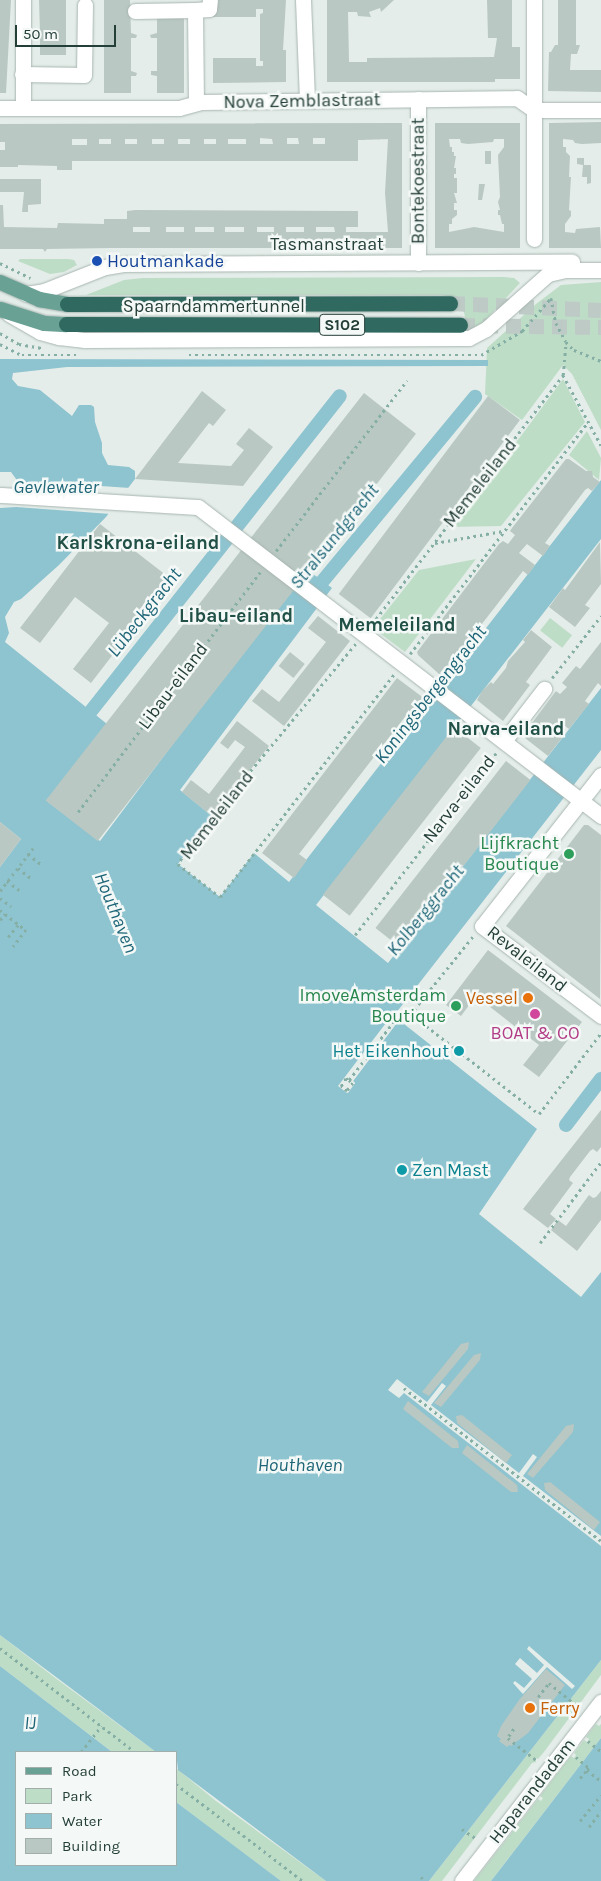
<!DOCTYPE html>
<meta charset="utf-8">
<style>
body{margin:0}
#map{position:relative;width:601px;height:1881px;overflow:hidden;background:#e4ede9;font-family:Karla,sans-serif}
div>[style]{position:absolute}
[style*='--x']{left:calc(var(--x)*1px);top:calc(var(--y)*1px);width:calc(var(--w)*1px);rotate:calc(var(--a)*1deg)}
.green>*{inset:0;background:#beddc7;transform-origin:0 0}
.water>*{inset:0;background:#8ec3d0}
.pier>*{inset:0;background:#e4ede9}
.canal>*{height:14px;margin:-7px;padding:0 7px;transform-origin:7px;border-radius:7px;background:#8ec3d0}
.building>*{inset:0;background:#b9c8c2;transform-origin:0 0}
.highway-tunnel>*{height:15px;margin-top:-7.5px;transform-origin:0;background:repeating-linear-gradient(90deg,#becac6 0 15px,transparent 0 23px)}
.path>*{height:2.5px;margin-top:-1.25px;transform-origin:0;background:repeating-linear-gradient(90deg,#85afa4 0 2.5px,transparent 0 6.5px)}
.roads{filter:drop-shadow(0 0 1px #a7b5b0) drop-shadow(0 0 1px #a7b5b0)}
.minor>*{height:15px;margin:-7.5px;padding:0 7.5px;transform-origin:7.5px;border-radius:7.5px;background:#fff}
.major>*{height:15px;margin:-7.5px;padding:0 7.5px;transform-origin:7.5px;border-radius:7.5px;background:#6aa195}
.highway>*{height:15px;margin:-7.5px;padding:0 7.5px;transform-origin:7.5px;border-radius:7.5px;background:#306960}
.dots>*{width:14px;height:14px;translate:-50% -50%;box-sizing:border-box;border:2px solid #f4f9f7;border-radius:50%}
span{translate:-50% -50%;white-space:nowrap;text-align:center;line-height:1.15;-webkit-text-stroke:5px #f4f9f7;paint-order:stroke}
.shield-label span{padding:1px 4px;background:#f4f9f7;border:1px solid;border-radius:4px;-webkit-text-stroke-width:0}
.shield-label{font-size:16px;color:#243e38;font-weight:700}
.street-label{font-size:18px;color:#243e38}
.transit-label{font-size:18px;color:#164399}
.left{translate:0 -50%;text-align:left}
.leisure-label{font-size:18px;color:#27864d}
.right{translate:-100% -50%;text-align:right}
.food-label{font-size:18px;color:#c56008}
.hotel-label{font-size:18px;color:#b23c85}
.culture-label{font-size:18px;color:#0d838f}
.water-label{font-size:19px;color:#1f6678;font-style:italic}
.neighbourhood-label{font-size:19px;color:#205046;font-weight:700}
.legend{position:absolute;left:15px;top:1751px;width:162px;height:115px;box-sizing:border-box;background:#f4f9f7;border:1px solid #a1aeab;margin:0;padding:6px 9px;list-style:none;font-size:15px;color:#243e38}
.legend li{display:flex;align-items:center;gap:10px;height:25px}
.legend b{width:25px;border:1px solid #a1aeab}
.scale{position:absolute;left:15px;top:25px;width:101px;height:22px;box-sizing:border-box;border:2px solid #243e38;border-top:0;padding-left:6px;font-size:15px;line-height:18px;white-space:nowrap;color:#243e38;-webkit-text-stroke:4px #f4f9f7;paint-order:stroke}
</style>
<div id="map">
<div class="green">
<div style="clip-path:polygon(20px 259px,68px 259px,74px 260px,77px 265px,64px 272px,50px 274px,18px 261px)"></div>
<div style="clip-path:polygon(504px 277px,514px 278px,520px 283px,478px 328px,469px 331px,458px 331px,465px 317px,464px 312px,455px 298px,442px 295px,86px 295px,124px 280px,143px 278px)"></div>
<div style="clip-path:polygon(601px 282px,601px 430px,572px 374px,563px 365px,522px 420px,485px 394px,487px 348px,536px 304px,561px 285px)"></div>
<div style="clip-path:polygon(563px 379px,585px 422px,501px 526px,450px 527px,524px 432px)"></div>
<div style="clip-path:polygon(587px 431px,601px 458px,599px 480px,569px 455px)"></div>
<div style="clip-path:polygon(476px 559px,405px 652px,373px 628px,419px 570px)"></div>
<div style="left:550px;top:618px;width:28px;height:16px;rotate:38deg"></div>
<div style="clip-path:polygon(0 1635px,54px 1677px,156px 1752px,112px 1752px,0 1666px)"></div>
<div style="clip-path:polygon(601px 1660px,601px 1675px,544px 1752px,538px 1759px,536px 1758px,536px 1762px,532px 1763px,442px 1881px,429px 1881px)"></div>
<div style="clip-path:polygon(596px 1724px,599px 1726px,601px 1724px,601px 1738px,491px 1881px,474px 1881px,538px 1799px,541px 1801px,543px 1798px,540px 1796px,571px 1756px,574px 1758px,576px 1755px,574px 1753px,584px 1740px,587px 1742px,589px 1739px,586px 1737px)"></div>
<div style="clip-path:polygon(176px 1768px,216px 1801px,326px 1881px,281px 1881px,223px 1838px,176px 1802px)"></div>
</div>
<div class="water">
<div style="clip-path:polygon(0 359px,488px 360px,488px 366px,67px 367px,13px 373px,12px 379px,18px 386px,40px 390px,72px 416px,79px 405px,91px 405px,94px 407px,95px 422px,102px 443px,102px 453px,108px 465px,129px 467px,135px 471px,135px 479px,106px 517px,59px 565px,21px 599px,14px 602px,5px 617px,9px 633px,5px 642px,107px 724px,48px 802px,100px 841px,305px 568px,332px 588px,180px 790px,213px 817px,178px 864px,220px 897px,254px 853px,289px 882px,601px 480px,601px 539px,316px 905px,388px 963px,601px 688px,601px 750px,339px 1086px,348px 1093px,355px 1083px,353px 1081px,399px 1020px,537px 1129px,479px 1214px,581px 1297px,601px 1272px,601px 1660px,429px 1881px,326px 1881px,178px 1770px,176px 1752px,156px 1752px,0 1635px,0 867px,21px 839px,0 822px)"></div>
<div style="clip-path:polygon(0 1666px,112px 1752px,16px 1752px,16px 1865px,176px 1865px,176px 1802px,281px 1881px,0 1881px)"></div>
<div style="clip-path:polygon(601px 1738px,601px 1881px,491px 1881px,525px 1837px)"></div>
</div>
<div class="pier">
<div style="clip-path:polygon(0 472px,11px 472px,19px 483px,72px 484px,130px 488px,130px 490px,111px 514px,16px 507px,0 508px)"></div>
<div style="clip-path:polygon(392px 1015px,394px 1017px,342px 1086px,347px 1089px,351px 1084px,351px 1080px,397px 1019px,399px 1020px,353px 1081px,355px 1083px,347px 1093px,338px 1086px)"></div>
<div style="clip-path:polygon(397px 1379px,427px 1402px,442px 1383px,446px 1386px,431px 1405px,519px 1473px,533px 1454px,537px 1457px,523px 1476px,601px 1536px,601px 1546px,404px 1393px,399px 1398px,388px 1390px)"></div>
<div style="clip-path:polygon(529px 1646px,575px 1686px,572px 1689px,547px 1667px,523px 1694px,521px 1692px,513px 1683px,515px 1681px,524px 1688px,532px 1679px,515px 1664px,520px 1658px,537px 1673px,544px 1665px,527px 1649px)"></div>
</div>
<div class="canal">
<div style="--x:312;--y:594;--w:256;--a:-50.4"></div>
<div style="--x:80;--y:725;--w:419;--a:-51.7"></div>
<div style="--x:566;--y:1125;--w:58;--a:-52.7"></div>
</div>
<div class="building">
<div style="clip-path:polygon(0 0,11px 0,6px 93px,0 93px)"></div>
<div style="clip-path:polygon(39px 0,66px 0,66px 55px,40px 55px,40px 39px,34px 38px,33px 35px,40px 33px)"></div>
<div style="clip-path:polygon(104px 0,130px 0,131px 33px,137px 35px,136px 38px,131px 38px,131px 71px,137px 73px,136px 76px,131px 76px,131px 93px,104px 93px)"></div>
<div style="clip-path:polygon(213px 0,286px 0,283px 50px,286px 50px,286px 82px,213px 83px,213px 58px,256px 58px,256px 66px,263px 66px,263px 61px,260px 61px,260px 14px,263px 13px,263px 9px,256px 9px,256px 17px,213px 17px)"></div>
<div style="clip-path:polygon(327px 0,394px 0,381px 12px,380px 8px,369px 12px,371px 17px,358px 16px,357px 12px,348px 12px,349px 62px,367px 62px,367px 58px,494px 57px,497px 38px,488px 38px,487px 0,512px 0,512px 47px,520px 47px,520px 79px,495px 79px,495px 82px,327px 82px)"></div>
<div style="clip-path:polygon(558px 0,576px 0,576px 45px,580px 45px,577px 54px,571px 54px,570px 70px,601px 70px,601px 92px,548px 91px,549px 52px,551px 52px,555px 45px,558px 45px)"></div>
<div style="clip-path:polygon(157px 16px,184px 16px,184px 93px,157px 93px,157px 76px,151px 75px,151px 71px,157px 71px,157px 38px,151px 38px,150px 35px,157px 33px)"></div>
<div style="clip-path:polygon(601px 122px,601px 143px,582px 144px,575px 143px,573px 140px,563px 139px,563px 147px,566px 147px,566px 152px,570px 156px,569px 177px,571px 177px,569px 210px,571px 211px,571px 216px,565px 224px,565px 232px,575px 233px,576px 229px,600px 227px,601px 248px,549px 248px,549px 123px)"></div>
<div style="clip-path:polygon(evenodd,402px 123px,402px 248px,111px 248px,47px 249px,45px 252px,43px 249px,0 249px,0 205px,3px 205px,4px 227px,57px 228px,58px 223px,104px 224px,104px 219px,127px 219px,127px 211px,135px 210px,358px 211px,358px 227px,346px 227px,346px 232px,388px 232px,385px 193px,388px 139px,358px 140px,358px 161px,72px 161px,72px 170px,57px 170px,57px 166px,18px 165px,18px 167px,0 167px,0 150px,5px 150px,5px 142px,0 142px,0 124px,402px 123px,260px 138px,272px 139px,273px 144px,260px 144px,260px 138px,402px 123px,287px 138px,298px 138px,299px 144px,287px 144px,287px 138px,402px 123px,313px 138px,325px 138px,325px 144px,313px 144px,313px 138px,402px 123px,72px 139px,87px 139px,87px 145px,72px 145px,72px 139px,402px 123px,99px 139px,111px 139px,111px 144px,99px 144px,99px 139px,402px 123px,125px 139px,137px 139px,137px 144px,125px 144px,125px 139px,402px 123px,152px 139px,164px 139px,164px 144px,152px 144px,152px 139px,402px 123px,178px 139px,190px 139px,190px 144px,178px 144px,178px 139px,402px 123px,204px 139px,216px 139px,216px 144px,204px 144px,204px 139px,402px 123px,228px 139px,246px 139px,246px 144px,228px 144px,228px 139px,402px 123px,133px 227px,150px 227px,150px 232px,133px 232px,133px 227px,402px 123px,166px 227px,184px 227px,184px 232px,166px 232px,166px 227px,402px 123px,195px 227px,214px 227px,214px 232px,195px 232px,195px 227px,402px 123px,225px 227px,244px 227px,244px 232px,225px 232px,225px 227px,402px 123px,257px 227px,274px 227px,274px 232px,257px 232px,257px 227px,402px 123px,286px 227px,304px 227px,304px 232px,286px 232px,286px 227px,402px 123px,316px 227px,334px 227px,335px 232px,316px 232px,316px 227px)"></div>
<div style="clip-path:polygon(evenodd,435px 123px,520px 123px,520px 248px,435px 248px,435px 123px,449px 139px,460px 139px,461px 143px,468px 144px,493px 142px,494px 139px,504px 139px,504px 147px,498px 155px,500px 197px,498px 202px,500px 210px,498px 210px,498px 215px,500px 215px,502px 224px,504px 224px,504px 232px,474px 227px,449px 232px,449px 224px,452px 224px,452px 219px,457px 215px,457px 210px,454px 210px,454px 203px,457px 203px,454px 193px,457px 193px,457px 178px,454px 178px,454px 174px,456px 174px,456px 168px,454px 168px,456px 156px,454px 156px,454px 152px,452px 152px,452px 147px,450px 147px,449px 139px)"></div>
<div style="left:485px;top:151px;width:6px;height:13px"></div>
<div style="clip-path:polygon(577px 158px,584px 158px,584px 165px,591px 165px,591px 183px,587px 184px,587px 177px,582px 177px,583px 165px,577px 164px)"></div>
<div style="clip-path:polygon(0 179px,41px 179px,41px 204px,28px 205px,28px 212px,22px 212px,24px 192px,0 192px)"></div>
<div style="clip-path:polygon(479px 184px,485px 184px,482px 200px,478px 200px)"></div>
<div style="clip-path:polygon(202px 391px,226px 410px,213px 426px,209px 423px,178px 463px,231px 466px,244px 450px,236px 444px,249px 428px,273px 447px,243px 486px,135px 479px)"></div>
<div style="left:364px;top:393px;width:66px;height:517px;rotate:38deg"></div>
<div style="left:488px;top:396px;width:40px;height:248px;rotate:37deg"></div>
<div style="clip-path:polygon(566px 459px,569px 459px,586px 471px,592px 471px,593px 477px,600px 482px,592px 491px,588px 488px,585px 490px,545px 543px,550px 546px,543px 556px,527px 544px,519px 553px,535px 565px,528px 575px,523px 571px,450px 665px,455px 669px,448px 678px,439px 674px,418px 655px,417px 652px,499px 544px,503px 541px,508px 544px,515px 535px,510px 531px,512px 528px)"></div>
<div style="clip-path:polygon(100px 524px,171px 579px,91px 683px,73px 669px,109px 623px,75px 597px,40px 643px,20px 628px)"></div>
<div style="clip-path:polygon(600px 542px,601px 584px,585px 605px,590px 608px,575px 627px,549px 607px,563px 588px,565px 590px)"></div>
<div style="clip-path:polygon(318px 616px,350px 641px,284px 726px,252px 701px,262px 689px,279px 702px,326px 642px,308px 628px)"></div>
<div style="clip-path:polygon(531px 630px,552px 647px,526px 682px,530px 685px,503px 721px,477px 700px,482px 691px,491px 682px,493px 684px,506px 668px,508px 661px,525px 642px,523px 640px)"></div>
<div style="clip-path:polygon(601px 642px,601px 686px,598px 683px,585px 701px,589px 704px,569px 729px,565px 726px,558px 735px,562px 738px,548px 756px,525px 738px,532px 730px,529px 727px,556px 691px,560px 694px,567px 687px,562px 683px,576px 666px,580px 669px)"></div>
<div style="left:290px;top:652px;width:19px;height:18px;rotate:39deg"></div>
<div style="clip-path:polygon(397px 678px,429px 702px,416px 720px,408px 713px,299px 854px,307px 860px,294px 878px,262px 853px)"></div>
<div style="clip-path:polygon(237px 721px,269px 746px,213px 817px,182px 792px,191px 780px,209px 794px,245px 747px,235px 740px,228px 749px,220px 743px)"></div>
<div style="left:454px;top:727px;width:34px;height:213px;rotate:38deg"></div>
<div style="left:506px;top:761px;width:31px;height:212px;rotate:38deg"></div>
<div style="clip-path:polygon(0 822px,21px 839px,0 867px)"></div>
<div style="clip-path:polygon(584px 825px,588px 825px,601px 835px,600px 999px,506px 926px)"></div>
<div style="clip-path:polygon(488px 950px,582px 1022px,539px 1077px,523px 1065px,539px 1045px,476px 996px,461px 1016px,446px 1005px)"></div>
<div style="clip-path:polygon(601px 1110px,601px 1147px,597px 1152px,593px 1149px,590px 1151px,570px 1177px,569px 1180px,573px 1183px,550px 1214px,556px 1219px,548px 1228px,523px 1209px)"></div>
<div style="clip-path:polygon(601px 1191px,601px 1220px,577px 1251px,551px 1230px,558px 1220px,566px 1226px,589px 1195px,593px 1198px,596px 1197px)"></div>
<div style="clip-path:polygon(469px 1342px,468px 1349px,429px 1396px,422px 1392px,461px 1344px)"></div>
<div style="clip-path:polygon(481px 1353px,480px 1360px,441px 1407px,434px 1403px,474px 1355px)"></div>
<div style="clip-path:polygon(408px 1401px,458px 1441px,459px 1448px,452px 1448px,403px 1409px)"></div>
<div style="clip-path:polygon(462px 1415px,512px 1455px,506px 1463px,457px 1423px,456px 1416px)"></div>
<div style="clip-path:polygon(574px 1424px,573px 1432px,533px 1478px,527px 1474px,566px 1426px)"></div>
<div style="clip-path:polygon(467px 1445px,517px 1485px,518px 1492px,511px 1492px,462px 1453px)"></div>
<div style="clip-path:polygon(550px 1482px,600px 1522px,594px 1530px,545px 1490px,544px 1483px)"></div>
<div style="clip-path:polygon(546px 1669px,565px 1685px,528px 1733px,511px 1746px,509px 1745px,507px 1747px,499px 1741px,501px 1739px,497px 1736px,501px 1726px,519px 1700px)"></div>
</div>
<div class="highway-tunnel">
<div style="--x:450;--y:303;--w:151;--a:2.7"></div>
<div style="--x:460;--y:325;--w:141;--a:0.8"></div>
</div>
<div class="path">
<div style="--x:0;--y:263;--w:34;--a:26"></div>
<div style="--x:551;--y:298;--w:25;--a:79"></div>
<div style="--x:556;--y:323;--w:21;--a:62"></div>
<div style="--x:566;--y:342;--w:11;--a:45"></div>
<div style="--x:574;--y:350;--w:29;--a:22"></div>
<div style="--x:0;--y:333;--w:22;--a:30"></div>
<div style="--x:19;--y:344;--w:23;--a:10"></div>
<div style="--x:0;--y:344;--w:25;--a:27"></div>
<div style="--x:22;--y:355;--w:57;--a:0"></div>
<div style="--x:189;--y:355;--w:292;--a:0"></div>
<div style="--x:481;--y:355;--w:48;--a:-30.3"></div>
<div style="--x:522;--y:331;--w:44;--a:-48.7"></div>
<div style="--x:563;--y:375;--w:33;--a:-85"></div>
<div style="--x:435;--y:543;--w:69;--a:-10"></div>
<div style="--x:276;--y:551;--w:215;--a:-52.5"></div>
<div style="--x:372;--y:624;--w:314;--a:-52.5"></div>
<div style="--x:563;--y:375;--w:80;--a:61.5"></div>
<div style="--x:356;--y:644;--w:224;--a:129.6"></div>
<div style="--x:213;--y:817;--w:59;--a:126.7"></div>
<div style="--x:178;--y:864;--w:53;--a:38.2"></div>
<div style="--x:220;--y:897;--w:283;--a:-52"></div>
<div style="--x:410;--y:654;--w:292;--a:-52.5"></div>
<div style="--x:552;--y:678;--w:79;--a:-51.7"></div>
<div style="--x:78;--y:812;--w:301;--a:-52.8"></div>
<div style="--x:28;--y:854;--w:18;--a:38"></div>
<div style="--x:18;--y:868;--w:18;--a:38"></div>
<div style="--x:7;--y:881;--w:19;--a:36"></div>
<div style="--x:0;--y:891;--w:54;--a:-52.5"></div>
<div style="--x:0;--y:898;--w:14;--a:36"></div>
<div style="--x:0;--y:910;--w:33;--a:38"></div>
<div style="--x:26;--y:930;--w:21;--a:127"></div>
<div style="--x:0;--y:920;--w:8;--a:-50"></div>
<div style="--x:355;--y:935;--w:230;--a:-52.2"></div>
<div style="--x:8;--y:937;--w:16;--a:-50"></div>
<div style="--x:473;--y:937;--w:99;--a:128.8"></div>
<div style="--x:411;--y:1014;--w:162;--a:38"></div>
<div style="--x:539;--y:1114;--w:102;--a:-52.6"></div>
<div style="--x:349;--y:1080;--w:5;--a:37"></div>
<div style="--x:353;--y:1083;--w:10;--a:127"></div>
<div style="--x:347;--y:1091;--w:8;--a:-140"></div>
<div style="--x:341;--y:1086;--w:9;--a:-58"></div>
<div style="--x:346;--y:1078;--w:4;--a:34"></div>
<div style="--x:349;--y:1080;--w:81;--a:-52.6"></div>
<div style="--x:398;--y:1016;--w:13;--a:-9"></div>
<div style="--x:540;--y:1243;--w:101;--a:-53"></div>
<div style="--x:404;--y:1388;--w:249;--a:37.8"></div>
<div style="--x:0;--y:1648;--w:170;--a:37.6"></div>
<div style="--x:538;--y:1697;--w:18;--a:-52"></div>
<div style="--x:549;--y:1683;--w:38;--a:39"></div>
<div style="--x:514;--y:1729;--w:11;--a:124"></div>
<div style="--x:508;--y:1738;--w:37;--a:38"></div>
<div style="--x:588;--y:1741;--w:16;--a:38"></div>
<div style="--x:81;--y:1752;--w:33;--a:-52"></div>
<div style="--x:576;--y:1757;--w:17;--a:40"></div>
<div style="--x:589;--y:1768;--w:3;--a:135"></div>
<div style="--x:580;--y:1778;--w:11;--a:-49"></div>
<div style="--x:587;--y:1770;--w:18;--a:38"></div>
<div style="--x:176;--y:1784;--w:160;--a:37.4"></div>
<div style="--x:580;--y:1821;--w:33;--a:-51"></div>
<div style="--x:589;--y:1827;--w:20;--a:-53"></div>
<div style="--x:462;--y:1829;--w:18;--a:34"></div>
<div style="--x:421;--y:1877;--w:6;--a:39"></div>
</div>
<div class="roads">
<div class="minor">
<div style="--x:303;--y:0;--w:100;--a:87.7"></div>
<div style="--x:534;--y:0;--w:239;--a:90"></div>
<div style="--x:195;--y:10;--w:14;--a:-4"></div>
<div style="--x:209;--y:9;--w:9;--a:-84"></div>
<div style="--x:135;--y:11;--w:60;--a:-1"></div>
<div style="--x:195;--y:10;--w:93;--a:89.4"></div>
<div style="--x:22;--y:74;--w:62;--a:0.9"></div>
<div style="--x:84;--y:75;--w:70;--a:-89.2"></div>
<div style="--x:418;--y:99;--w:164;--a:90"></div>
<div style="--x:0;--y:108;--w:179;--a:0"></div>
<div style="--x:179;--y:108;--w:24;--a:-15"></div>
<div style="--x:202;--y:102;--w:315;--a:-0.7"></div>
<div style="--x:517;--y:98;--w:21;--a:35"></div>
<div style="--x:534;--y:110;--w:67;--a:0"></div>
<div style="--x:23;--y:108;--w:108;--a:-90"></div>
<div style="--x:26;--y:294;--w:18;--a:-9"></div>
<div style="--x:44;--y:291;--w:66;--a:-21.5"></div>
<div style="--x:105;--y:267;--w:20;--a:-9"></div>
<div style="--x:125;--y:264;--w:447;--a:-0.3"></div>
<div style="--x:9;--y:314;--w:36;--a:30"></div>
<div style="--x:40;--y:332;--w:20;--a:15"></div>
<div style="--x:59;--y:337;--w:26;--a:7"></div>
<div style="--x:85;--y:340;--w:384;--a:-0.3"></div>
<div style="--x:469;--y:338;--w:19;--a:-28"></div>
<div style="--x:486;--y:329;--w:83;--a:-41.6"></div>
<div style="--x:548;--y:274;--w:18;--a:-13"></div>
<div style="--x:566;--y:270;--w:35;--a:0"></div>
<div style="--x:0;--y:495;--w:198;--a:3.5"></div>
<div style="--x:198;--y:507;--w:508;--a:37.48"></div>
<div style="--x:504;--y:741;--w:66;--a:-52.4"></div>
<div style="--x:601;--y:775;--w:192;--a:128.2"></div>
<div style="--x:482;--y:926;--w:149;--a:37.1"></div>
<div style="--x:462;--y:1881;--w:227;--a:-52.2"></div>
</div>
<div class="major">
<div style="--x:0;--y:282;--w:43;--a:23.6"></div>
<div style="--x:39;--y:299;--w:28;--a:10"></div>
<div style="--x:0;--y:309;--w:46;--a:17.7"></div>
<div style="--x:44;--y:323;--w:22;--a:3"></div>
</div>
<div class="highway">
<div style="--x:67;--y:304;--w:383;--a:-0.1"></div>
<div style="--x:66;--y:324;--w:394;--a:0.1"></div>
</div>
</div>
<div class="dots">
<div style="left:97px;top:261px;background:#1a4fb4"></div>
<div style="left:569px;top:854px;background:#2e9e5b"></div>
<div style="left:528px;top:998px;background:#e8710a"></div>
<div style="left:456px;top:1006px;background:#2e9e5b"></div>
<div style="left:535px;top:1014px;background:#d1479c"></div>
<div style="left:459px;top:1051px;background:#0f9aa8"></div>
<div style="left:402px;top:1170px;background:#0f9aa8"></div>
<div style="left:530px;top:1708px;background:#e8710a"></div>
</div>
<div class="shield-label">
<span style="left:342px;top:325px">S102</span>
</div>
<div class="street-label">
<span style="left:302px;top:101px;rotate:-1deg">Nova Zemblastraat</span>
<span style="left:418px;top:181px;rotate:-90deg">Bontekoestraat</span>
<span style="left:327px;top:244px">Tasmanstraat</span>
<span style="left:214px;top:306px">Spaarndammertunnel</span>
<span style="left:480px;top:483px;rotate:-52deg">Memeleiland</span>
<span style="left:173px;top:686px;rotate:-53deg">Libau-eiland</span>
<span style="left:459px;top:799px;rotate:-52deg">Narva-eiland</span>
<span style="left:217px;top:815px;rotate:-52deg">Memeleiland</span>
<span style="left:527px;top:959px;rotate:38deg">Revaleiland</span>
<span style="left:532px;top:1791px;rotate:-52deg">Haparandadam</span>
</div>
<div class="transit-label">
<span class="left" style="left:107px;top:261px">Houtmankade</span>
</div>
<div class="leisure-label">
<span class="right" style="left:559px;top:854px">Lijfkracht<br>Boutique</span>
<span class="right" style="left:446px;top:1006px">ImoveAmsterdam<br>Boutique</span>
</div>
<div class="food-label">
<span class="right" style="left:518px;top:998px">Vessel</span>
<span class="left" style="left:540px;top:1708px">Ferry</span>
</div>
<div class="hotel-label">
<span style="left:535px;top:1033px">BOAT &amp; CO</span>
</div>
<div class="culture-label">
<span class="right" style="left:449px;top:1051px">Het Eikenhout</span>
<span class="left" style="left:412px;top:1170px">Zen Mast</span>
</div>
<div class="water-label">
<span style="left:56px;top:488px">Gevlewater</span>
<span style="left:335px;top:537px;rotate:-51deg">Stralsundgracht</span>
<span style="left:145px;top:613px;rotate:-52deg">Lübeckgracht</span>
<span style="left:431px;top:695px;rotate:-52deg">Koningsbergengracht</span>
<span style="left:426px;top:911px;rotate:-51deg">Kolberggracht</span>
<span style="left:115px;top:913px;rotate:68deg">Houthaven</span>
<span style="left:300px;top:1466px">Houthaven</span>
<span style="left:30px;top:1724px">IJ</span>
</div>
<div class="neighbourhood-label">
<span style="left:138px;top:544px">Karlskrona-eiland</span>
<span style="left:236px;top:617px">Libau-eiland</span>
<span style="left:397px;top:626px">Memeleiland</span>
<span style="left:506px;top:730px">Narva-eiland</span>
</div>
<ul class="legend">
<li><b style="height:6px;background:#6aa195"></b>Road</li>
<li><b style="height:14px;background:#beddc7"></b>Park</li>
<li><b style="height:14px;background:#8ec3d0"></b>Water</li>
<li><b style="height:14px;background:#b9c8c2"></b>Building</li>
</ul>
<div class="scale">50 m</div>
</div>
